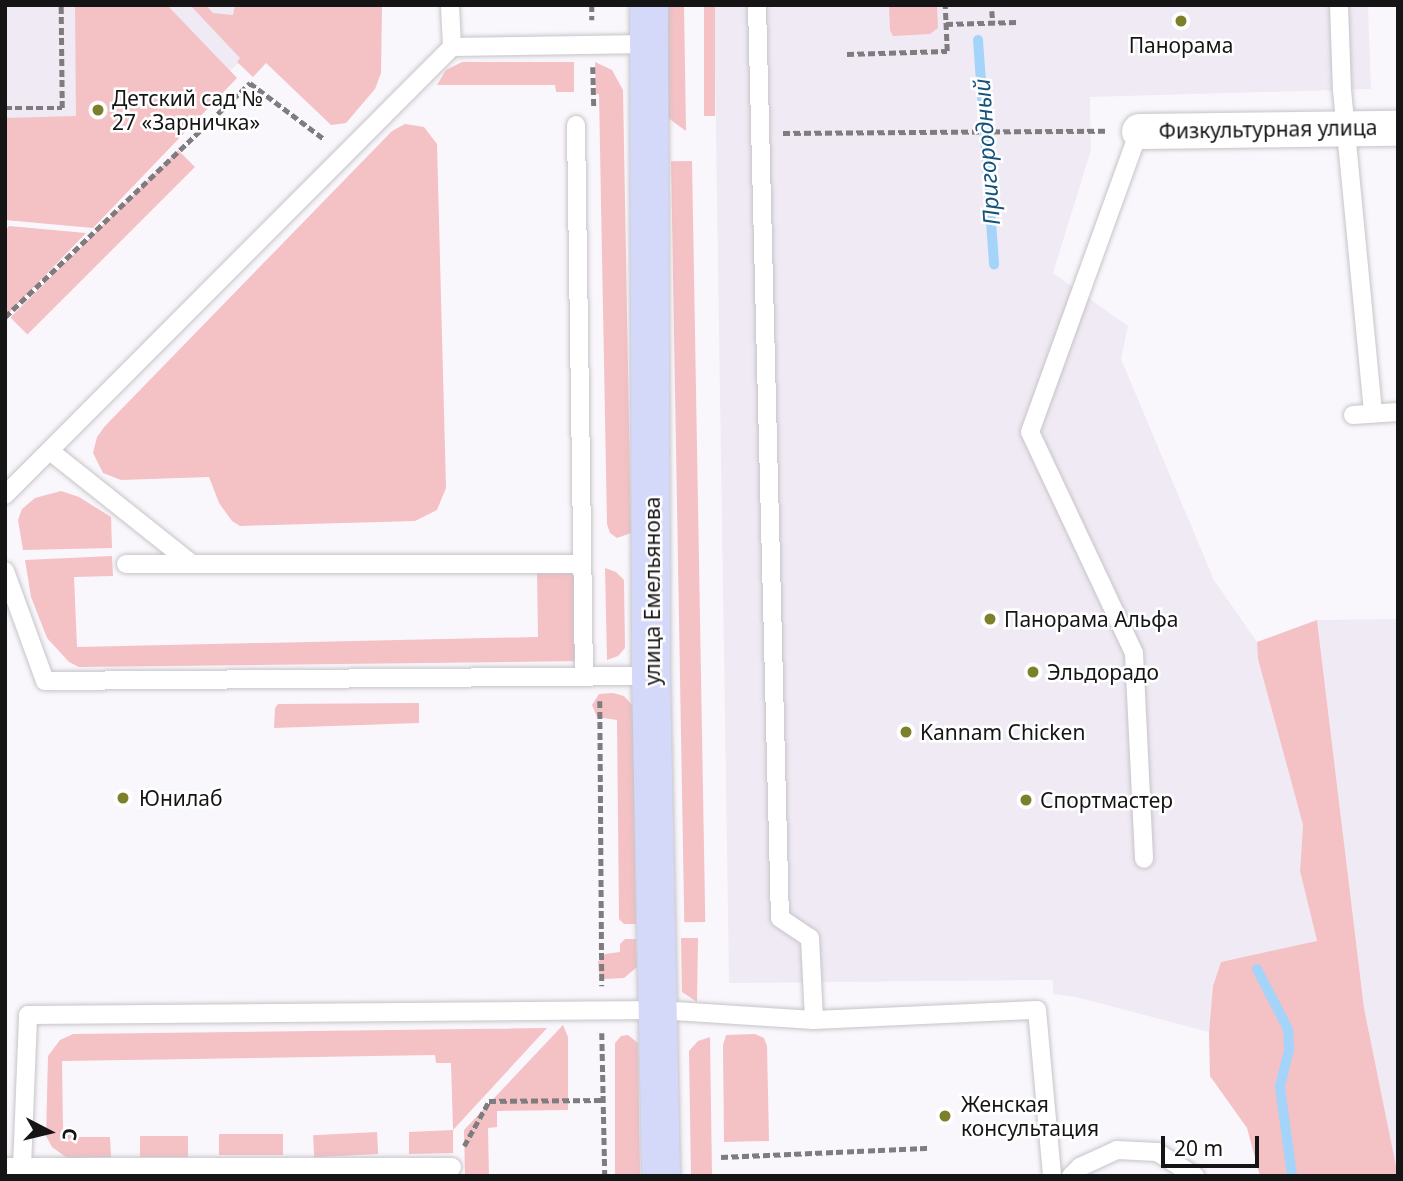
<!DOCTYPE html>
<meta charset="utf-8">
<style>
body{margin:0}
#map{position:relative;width:1403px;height:1181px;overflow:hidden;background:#faf7fc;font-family:"Noto Sans",sans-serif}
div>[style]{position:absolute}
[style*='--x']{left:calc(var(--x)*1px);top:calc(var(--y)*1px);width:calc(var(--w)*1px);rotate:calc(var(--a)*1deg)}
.built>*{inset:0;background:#f0eaf5}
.green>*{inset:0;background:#f4c1c5;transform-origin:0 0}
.stream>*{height:10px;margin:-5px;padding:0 5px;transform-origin:5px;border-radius:5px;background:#a5d4fa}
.path>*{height:4.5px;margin-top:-2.25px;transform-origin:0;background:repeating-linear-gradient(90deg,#7e7c7f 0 7px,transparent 0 10.5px)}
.roads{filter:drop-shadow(0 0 2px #c6c4c8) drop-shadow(0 0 2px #c6c4c8)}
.lane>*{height:18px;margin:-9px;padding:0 9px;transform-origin:9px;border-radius:9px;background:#fff}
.street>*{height:35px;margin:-17.5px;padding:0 17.5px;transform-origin:17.5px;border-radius:17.5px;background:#fff}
.secondary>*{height:38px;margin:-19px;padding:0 19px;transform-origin:19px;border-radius:19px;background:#d5d9f9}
.dots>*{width:19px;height:19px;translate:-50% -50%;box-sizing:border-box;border:4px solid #fff;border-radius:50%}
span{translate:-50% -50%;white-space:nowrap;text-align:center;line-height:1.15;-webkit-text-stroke:5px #fff;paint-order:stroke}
.poi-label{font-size:21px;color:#161516}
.left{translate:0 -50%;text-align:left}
.street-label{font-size:21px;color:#161516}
.water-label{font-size:23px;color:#16537b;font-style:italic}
.frame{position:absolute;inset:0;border:7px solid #161516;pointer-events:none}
.north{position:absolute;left:14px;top:1097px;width:70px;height:70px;-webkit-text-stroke:5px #fff;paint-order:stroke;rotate:97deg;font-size:19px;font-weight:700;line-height:28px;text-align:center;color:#161516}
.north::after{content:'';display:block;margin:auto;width:24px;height:32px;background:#161516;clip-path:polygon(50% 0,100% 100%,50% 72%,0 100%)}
.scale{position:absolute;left:1161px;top:1136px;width:98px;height:32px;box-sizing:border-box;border:4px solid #161516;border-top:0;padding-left:9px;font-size:21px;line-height:24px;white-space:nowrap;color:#161516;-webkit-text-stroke:5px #fff;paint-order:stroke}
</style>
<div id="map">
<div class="built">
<div style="clip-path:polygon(5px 5px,296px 5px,86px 216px,5px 215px)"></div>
<div style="clip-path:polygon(714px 5px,1368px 5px,1371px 89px,1090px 97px,1091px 150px,1053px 273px,1128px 326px,1121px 359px,1214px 580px,1257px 642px,1258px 659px,1303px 825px,1300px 871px,1317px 942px,1221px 962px,1213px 986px,1209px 1032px,1076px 997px,1053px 994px,1053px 980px,729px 983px)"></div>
<div style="clip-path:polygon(1398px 619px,1398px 1176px,1364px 1008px,1317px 620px)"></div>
</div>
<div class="green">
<div style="clip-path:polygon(75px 5px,167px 5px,237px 78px,93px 228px,5px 220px,5px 118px,76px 116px)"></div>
<div style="clip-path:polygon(190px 5px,206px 5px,213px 13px,233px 15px,235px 5px,382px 5px,381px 73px,375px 89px,346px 123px,331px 125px,266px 63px,253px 77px,237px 62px,240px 58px)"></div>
<div style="clip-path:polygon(667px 5px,684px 5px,686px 131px,668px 118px)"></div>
<div style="left:704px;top:5px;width:11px;height:111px"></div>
<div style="clip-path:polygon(889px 5px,937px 5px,938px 28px,930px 34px,893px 36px,890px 30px)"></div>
<div style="clip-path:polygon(462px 62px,574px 62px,574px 92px,556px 92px,555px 85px,437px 85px,446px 70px)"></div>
<div style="clip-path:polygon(595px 62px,612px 70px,623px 90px,631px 533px,617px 538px,610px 533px,607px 524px,599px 94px,596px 94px)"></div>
<div style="clip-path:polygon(405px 124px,424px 127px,437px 144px,446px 488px,437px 510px,415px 521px,240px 526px,232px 521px,219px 503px,209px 477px,121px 480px,103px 473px,93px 453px,97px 437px,105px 426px,392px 131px)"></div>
<div style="left:178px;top:150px;width:24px;height:237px;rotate:45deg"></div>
<div style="left:692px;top:161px;width:761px;height:21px;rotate:89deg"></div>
<div style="clip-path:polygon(9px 226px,86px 233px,5px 317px,5px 231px)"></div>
<div style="clip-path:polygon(61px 491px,79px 497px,111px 517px,112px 548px,23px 550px,18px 520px,22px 509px,35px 498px)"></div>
<div style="clip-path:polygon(112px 556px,113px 576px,74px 577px,77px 647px,538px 637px,537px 570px,584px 568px,586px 661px,79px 667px,69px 662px,47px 638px,31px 597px,25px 560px)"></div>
<div style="clip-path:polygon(605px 568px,616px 572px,624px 580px,625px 648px,618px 656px,607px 660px)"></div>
<div style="clip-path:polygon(1317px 620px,1364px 1008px,1398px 1176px,1260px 1176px,1247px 1128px,1210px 1076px,1209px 1032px,1213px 986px,1221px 962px,1317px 941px,1300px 871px,1303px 825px,1258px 659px,1257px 642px)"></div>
<div style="clip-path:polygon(613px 693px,624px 696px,633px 706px,636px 924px,624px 924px,619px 919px,617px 720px,597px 717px,592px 705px,599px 694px)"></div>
<div style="clip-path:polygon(419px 703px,419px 723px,274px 728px,275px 708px,278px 704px)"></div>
<div style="clip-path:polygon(681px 938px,698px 938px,697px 1002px,682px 992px)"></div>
<div style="clip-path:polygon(625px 939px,636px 939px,637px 967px,624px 978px,604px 979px,599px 973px,598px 962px,605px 954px,620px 952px,620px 944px)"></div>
<div style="clip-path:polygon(563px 1025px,568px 1037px,568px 1110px,497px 1111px,497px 1127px,488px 1128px,489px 1176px,465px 1176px,464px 1130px)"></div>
<div style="clip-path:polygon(547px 1028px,453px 1130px,453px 1153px,409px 1154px,409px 1132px,453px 1130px,451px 1063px,436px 1063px,435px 1055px,62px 1061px,63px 1129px,77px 1129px,78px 1137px,110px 1137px,111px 1157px,67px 1158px,52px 1147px,46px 1136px,48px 1056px,60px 1040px,73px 1034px)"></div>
<div style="clip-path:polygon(755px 1034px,764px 1038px,767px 1046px,769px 1141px,724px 1142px,723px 1045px,726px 1035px)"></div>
<div style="clip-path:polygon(628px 1035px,638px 1043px,640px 1176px,615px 1176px,615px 1043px,621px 1036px)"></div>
<div style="clip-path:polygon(710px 1037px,712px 1176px,691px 1176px,689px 1051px,698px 1041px)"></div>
<div style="left:377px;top:1132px;width:22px;height:64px;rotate:87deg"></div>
<div style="left:283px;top:1134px;width:21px;height:64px;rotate:90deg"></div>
<div style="left:140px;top:1136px;width:48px;height:21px"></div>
</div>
<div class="stream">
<div style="--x:978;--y:40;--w:225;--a:85.9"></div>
<div style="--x:1257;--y:969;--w:68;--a:62.7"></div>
<div style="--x:1288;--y:1029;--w:21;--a:87"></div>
<div style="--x:1289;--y:1050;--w:38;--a:104"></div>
<div style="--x:1280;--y:1087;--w:90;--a:82.3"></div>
</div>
<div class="path">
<div style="--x:592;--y:5;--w:15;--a:90"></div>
<div style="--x:992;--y:11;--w:12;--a:85"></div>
<div style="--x:946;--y:24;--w:71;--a:-1.6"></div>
<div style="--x:847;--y:54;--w:100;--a:-1.7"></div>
<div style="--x:947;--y:51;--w:46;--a:-92.5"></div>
<div style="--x:593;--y:67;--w:40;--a:88.6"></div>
<div style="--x:5;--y:108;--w:57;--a:0"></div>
<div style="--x:62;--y:108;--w:103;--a:-90.6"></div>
<div style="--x:783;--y:133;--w:323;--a:-0.4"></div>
<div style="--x:5;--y:317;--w:339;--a:-43.7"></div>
<div style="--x:250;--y:83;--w:93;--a:37.1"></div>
<div style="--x:600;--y:701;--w:285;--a:89.6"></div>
<div style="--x:602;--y:1033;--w:143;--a:88.8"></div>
<div style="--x:464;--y:1146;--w:51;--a:-60.9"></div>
<div style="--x:489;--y:1101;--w:114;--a:-0.5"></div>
<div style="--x:721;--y:1157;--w:210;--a:-2.5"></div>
</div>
<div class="roads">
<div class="lane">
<div style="--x:450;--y:5;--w:42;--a:87.3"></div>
<div style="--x:452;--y:47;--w:197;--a:-0.9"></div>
<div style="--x:757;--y:5;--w:913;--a:88.56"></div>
<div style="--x:780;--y:918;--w:36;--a:34"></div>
<div style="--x:810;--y:938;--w:82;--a:87.2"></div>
<div style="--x:1339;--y:5;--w:85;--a:88"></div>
<div style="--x:1342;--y:90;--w:325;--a:84.5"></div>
<div style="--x:576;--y:125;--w:552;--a:89.17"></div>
<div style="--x:1139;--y:131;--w:320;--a:109.9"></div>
<div style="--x:1030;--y:432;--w:244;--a:64.8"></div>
<div style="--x:1134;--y:653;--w:206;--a:87.2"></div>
<div style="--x:1353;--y:415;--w:45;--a:-3.8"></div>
<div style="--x:50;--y:451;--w:181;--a:38.5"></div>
<div style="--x:5;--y:495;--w:633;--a:-45.06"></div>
<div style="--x:126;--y:564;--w:456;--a:0"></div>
<div style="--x:5;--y:571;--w:117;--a:70"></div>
<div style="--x:45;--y:681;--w:606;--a:-0.47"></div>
<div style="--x:5;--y:1167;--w:17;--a:0"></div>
<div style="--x:22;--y:1167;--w:152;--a:-87.7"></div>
<div style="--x:28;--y:1015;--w:631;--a:-0.45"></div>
<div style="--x:659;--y:1010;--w:155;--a:3.7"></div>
<div style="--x:814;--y:1020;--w:223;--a:-2.6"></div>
<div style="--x:1037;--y:1010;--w:167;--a:84.8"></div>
<div style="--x:22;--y:1167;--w:430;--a:0"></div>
<div style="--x:1071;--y:1176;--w:13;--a:-45"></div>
<div style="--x:1080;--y:1167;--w:41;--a:-24.7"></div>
<div style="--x:1117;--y:1150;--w:40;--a:2.9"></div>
<div style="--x:1157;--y:1152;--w:45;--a:32.3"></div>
</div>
<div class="street">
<div style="--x:1139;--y:131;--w:259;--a:-0.7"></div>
</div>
<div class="secondary">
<div style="--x:649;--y:5;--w:671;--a:89.83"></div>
<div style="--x:651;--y:676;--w:500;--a:88.85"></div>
</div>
</div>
<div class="dots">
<div style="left:1181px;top:21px;background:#7c802a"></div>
<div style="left:98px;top:110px;background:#7c802a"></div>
<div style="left:990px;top:619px;background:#7c802a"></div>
<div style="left:1033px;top:672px;background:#7c802a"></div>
<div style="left:906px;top:732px;background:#7c802a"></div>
<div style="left:123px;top:798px;background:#7c802a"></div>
<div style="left:1026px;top:800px;background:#7c802a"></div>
<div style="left:945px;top:1116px;background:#7c802a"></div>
</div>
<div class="poi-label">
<span style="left:1181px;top:45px">Панорама</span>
<span class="left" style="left:112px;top:110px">Детский сад №<br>27 «Зарничка»</span>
<span class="left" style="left:1004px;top:619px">Панорама Альфа</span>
<span class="left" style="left:1047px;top:672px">Эльдорадо</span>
<span class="left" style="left:920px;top:732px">Kannam Chicken</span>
<span class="left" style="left:139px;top:798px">Юнилаб</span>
<span class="left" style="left:1040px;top:800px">Спортмастер</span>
<span class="left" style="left:961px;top:1116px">Женская<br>консультация</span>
</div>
<div class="street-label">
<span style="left:1268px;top:129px;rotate:-1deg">Физкультурная улица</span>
<span style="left:652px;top:591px;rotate:-90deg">улица Емельянова</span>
</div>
<div class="water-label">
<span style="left:986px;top:152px;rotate:-94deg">Пригородный</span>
</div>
<div class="frame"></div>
<div class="north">С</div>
<div class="scale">20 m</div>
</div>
